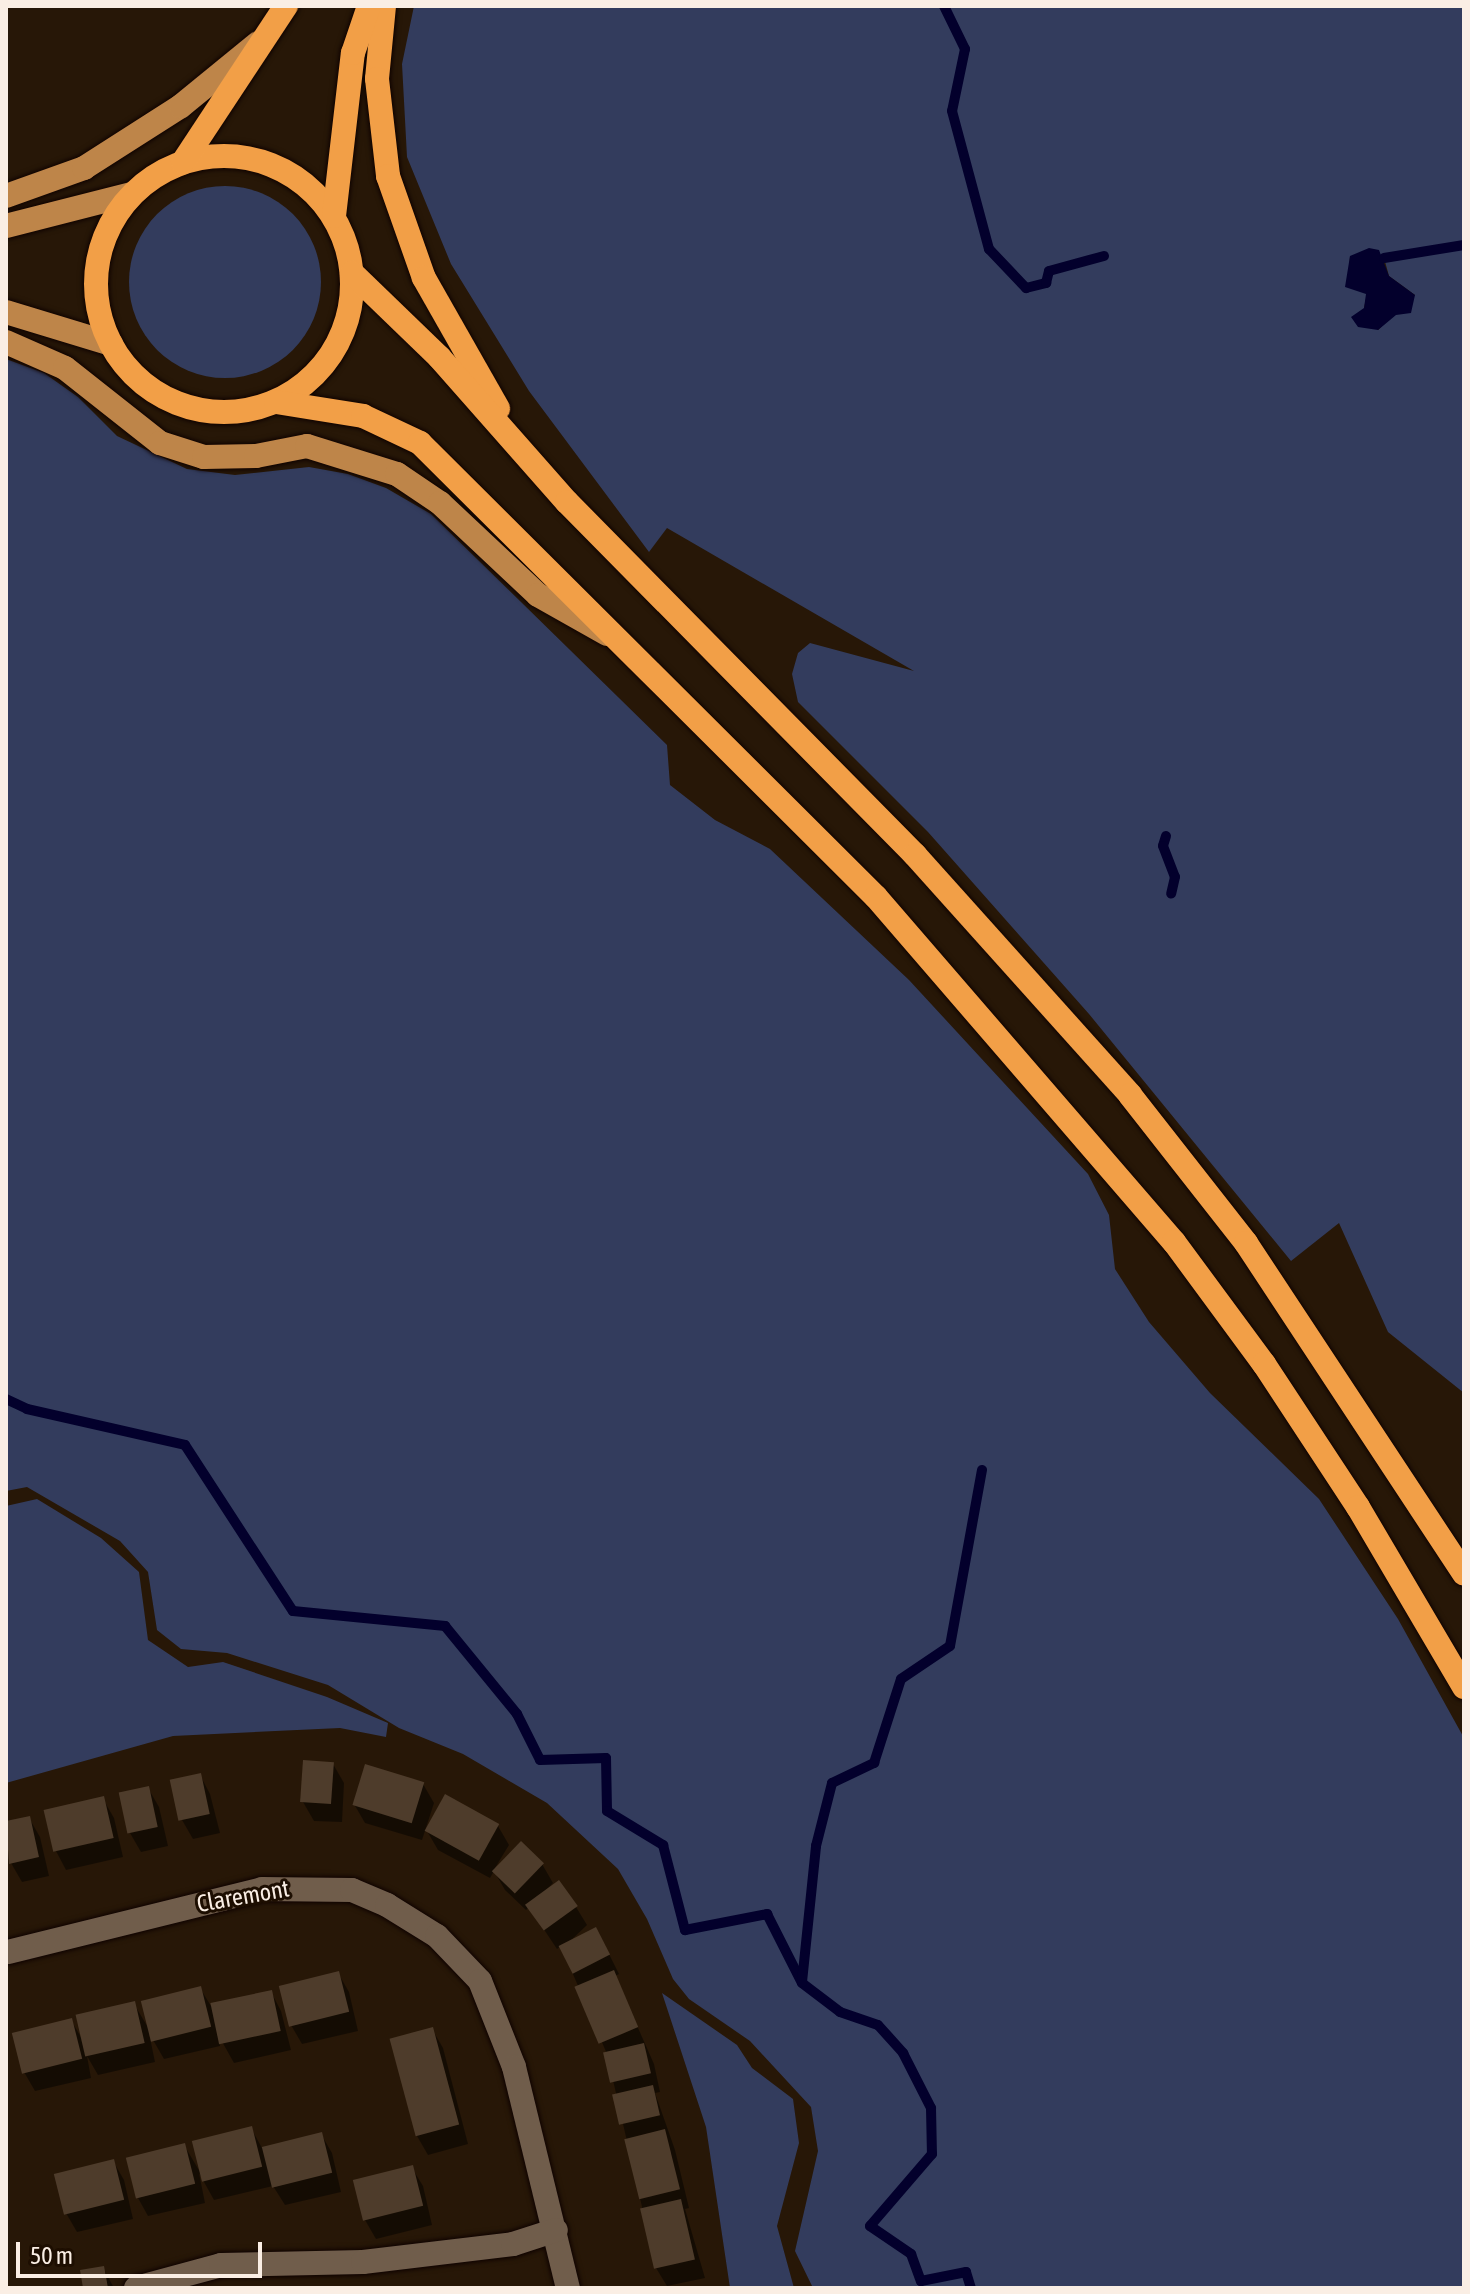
<!DOCTYPE html>
<style>
body{margin:0}
#map{position:relative;width:1470px;height:2294px;overflow:hidden;background:#271707;font-family:"Asap Condensed",sans-serif}
div>[style]{position:absolute}
[style*='--x']{left:calc(var(--x)*1px);top:calc(var(--y)*1px);width:calc(var(--w)*1px);rotate:calc(var(--a)*1deg)}
.green>*{inset:0;background:#333c5d}
.round{border-radius:50%}
.water>*{inset:0;background:#03002c}
.shadow>*{inset:0;background:#0007}
.stream>*{height:10px;margin:-5px;padding:0 5px;transform-origin:5px;border-radius:5px;background:#03002c}
.building>*{inset:0;background:#4e3c2b;transform-origin:0 0}
.roads{filter:drop-shadow(0 0 2px #0f0300) drop-shadow(0 0 2px #0f0300)}
.minor>*{height:24px;margin:-12px;padding:0 12px;transform-origin:12px;border-radius:12px;background:#705d4b}
.major>*{height:24px;margin:-12px;padding:0 12px;transform-origin:12px;border-radius:12px;background:#be8549}
.highway>*{height:24px;margin:-12px;padding:0 12px;transform-origin:12px;border-radius:12px;background:#f29f47}
.highway>.ring{margin:-12px;padding:0;box-sizing:content-box;background:none;border:24px solid #f29f47;border-radius:50%}
span{translate:-50% -50%;white-space:nowrap;text-align:center;line-height:1.15;-webkit-text-stroke:6px #1d0e01;paint-order:stroke}
.street-label{font-size:24px;color:#faeee4}
.frame{position:absolute;inset:0;border:8px solid #faeee4;pointer-events:none}
.scale{position:absolute;left:16px;top:2242px;width:246px;height:36px;box-sizing:border-box;border:4px solid #faeee4;border-top:0;padding-left:10px;font-size:24px;line-height:28px;white-space:nowrap;color:#faeee4;-webkit-text-stroke:6px #1d0e01;paint-order:stroke}
</style>
<div id="map">
<div class="green">
<div style="clip-path:polygon(evenodd,414px 6px,1464px 6px,1464px 1393px,1388px 1332px,1339px 1223px,1291px 1261px,1089px 1014px,928px 832px,798px 702px,792px 674px,798px 653px,810px 643px,914px 671px,667px 528px,649px 552px,529px 391px,451px 264px,407px 157px,402px 64px,414px 6px,1350px 256px,1384px 258px,1389px 276px,1415px 295px,1378px 330px,1364px 308px,1367px 294px,1349px 274px,1350px 256px)"></div>
<div class="round" style="left:129px;top:186px;width:192px;height:192px"></div>
<div style="clip-path:polygon(6px 359px,44px 373px,78px 397px,117px 436px,187px 469px,235px 475px,309px 467px,348px 474px,386px 488px,431px 514px,667px 745px,670px 785px,715px 820px,770px 849px,909px 980px,1088px 1174px,1109px 1215px,1115px 1269px,1149px 1322px,1210px 1393px,1319px 1499px,1398px 1619px,1464px 1738px,1464px 2288px,813px 2288px,795px 2251px,818px 2151px,811px 2107px,750px 2041px,689px 1999px,673px 1979px,647px 1919px,618px 1869px,547px 1803px,463px 1754px,399px 1728px,328px 1685px,227px 1653px,181px 1649px,157px 1630px,148px 1572px,120px 1541px,27px 1487px,6px 1491px)"></div>
<div style="clip-path:polygon(37px 1499px,101px 1538px,139px 1572px,148px 1640px,188px 1667px,223px 1662px,327px 1697px,388px 1723px,386px 1737px,340px 1728px,173px 1736px,6px 1783px,6px 1506px)"></div>
<div style="clip-path:polygon(662px 1993px,737px 2045px,752px 2068px,793px 2099px,799px 2143px,777px 2226px,794px 2288px,730px 2288px,706px 2127px)"></div>
</div>
<div class="water">
<div style="clip-path:polygon(1369px 248px,1379px 250px,1389px 276px,1415px 295px,1411px 313px,1396px 315px,1378px 330px,1358px 327px,1351px 317px,1364px 308px,1366px 294px,1345px 287px,1350px 256px)"></div>
</div>
<div class="shadow">
<div style="clip-path:polygon(333px 1764px,344px 1783px,342px 1822px,314px 1821px,303px 1802px)"></div>
<div style="clip-path:polygon(200px 1775px,210px 1794px,220px 1833px,193px 1839px,182px 1820px)"></div>
<div style="clip-path:polygon(423px 1784px,434px 1803px,422px 1840px,365px 1823px,354px 1804px)"></div>
<div style="clip-path:polygon(148px 1788px,159px 1807px,168px 1846px,141px 1852px,130px 1833px)"></div>
<div style="clip-path:polygon(103px 1799px,114px 1818px,123px 1857px,66px 1870px,56px 1851px,46px 1812px)"></div>
<div style="clip-path:polygon(29px 1818px,40px 1837px,49px 1876px,22px 1882px,11px 1863px,6px 1823px)"></div>
<div style="clip-path:polygon(498px 1826px,509px 1845px,495px 1868px,542px 1864px,553px 1883px,546px 1890px,576px 1907px,587px 1925px,566px 1945px,606px 1948px,619px 1974px,615px 1976px,654px 2064px,660px 2092px,655px 2093px,675px 2150px,689px 2208px,685px 2209px,705px 2278px,667px 2286px,656px 2268px,607px 2054px,561px 1946px,557px 1949px,529px 1907px,526px 1910px,505px 1890px,494px 1871px,490px 1878px,438px 1850px,427px 1831px)"></div>
<div style="clip-path:polygon(338px 1973px,349px 1992px,358px 2031px,302px 2044px,291px 2025px)"></div>
<div style="clip-path:polygon(200px 1988px,211px 2006px,271px 1992px,281px 2011px,291px 2050px,234px 2063px,220px 2038px,220px 2046px,164px 2059px,149px 2033px,155px 2062px,98px 2075px,87px 2056px,91px 2078px,35px 2091px,24px 2072px,71px 2020px,82px 2039px,134px 2004px,149px 2029px)"></div>
<div style="clip-path:polygon(432px 2029px,443px 2048px,468px 2144px,428px 2155px,417px 2136px)"></div>
<div style="clip-path:polygon(251px 2128px,262px 2148px,321px 2134px,332px 2153px,341px 2192px,285px 2205px,273px 2186px,214px 2200px,199px 2173px,205px 2203px,148px 2216px,138px 2198px,184px 2145px,200px 2172px)"></div>
<div style="clip-path:polygon(113px 2161px,124px 2180px,133px 2219px,77px 2232px,66px 2213px)"></div>
<div style="clip-path:polygon(412px 2168px,423px 2186px,432px 2225px,376px 2239px,365px 2220px,355px 2181px)"></div>
<div style="clip-path:polygon(103px 2268px,114px 2288px,85px 2288px)"></div>
</div>
<div class="stream">
<div style="--x:944;--y:6;--w:48;--a:64"></div>
<div style="--x:965;--y:49;--w:63;--a:101.8"></div>
<div style="--x:952;--y:111;--w:143;--a:75"></div>
<div style="--x:989;--y:249;--w:54;--a:46.5"></div>
<div style="--x:1026;--y:288;--w:21;--a:-14"></div>
<div style="--x:1046;--y:283;--w:12;--a:-76"></div>
<div style="--x:1049;--y:271;--w:57;--a:-15.3"></div>
<div style="--x:1384;--y:258;--w:81;--a:-9.2"></div>
<div style="--x:1166;--y:836;--w:10;--a:107"></div>
<div style="--x:1163;--y:846;--w:33;--a:69"></div>
<div style="--x:1175;--y:877;--w:17;--a:103"></div>
<div style="--x:6;--y:1399;--w:23;--a:25"></div>
<div style="--x:27;--y:1409;--w:162;--a:12.8"></div>
<div style="--x:185;--y:1445;--w:198;--a:57"></div>
<div style="--x:293;--y:1611;--w:153;--a:5.6"></div>
<div style="--x:445;--y:1626;--w:114;--a:50.7"></div>
<div style="--x:517;--y:1714;--w:51;--a:63.4"></div>
<div style="--x:540;--y:1760;--w:66;--a:-1.7"></div>
<div style="--x:606;--y:1758;--w:53;--a:88.9"></div>
<div style="--x:607;--y:1811;--w:66;--a:31.3"></div>
<div style="--x:663;--y:1845;--w:88;--a:75.5"></div>
<div style="--x:685;--y:1930;--w:84;--a:-11"></div>
<div style="--x:767;--y:1914;--w:77;--a:63.1"></div>
<div style="--x:802;--y:1983;--w:48;--a:37.3"></div>
<div style="--x:840;--y:2012;--w:40;--a:18.9"></div>
<div style="--x:878;--y:2025;--w:38;--a:48"></div>
<div style="--x:903;--y:2053;--w:62;--a:63"></div>
<div style="--x:931;--y:2108;--w:46;--a:88.8"></div>
<div style="--x:932;--y:2154;--w:95;--a:130.7"></div>
<div style="--x:870;--y:2226;--w:50;--a:34.3"></div>
<div style="--x:911;--y:2254;--w:29;--a:70"></div>
<div style="--x:921;--y:2281;--w:46;--a:-11.3"></div>
<div style="--x:966;--y:2272;--w:17;--a:73"></div>
<div style="--x:802;--y:1982;--w:137;--a:-84.1"></div>
<div style="--x:816;--y:1846;--w:65;--a:-75.7"></div>
<div style="--x:832;--y:1783;--w:47;--a:-25.5"></div>
<div style="--x:874;--y:1763;--w:88;--a:-72.2"></div>
<div style="--x:901;--y:1679;--w:59;--a:-34"></div>
<div style="--x:950;--y:1646;--w:179;--a:-79.7"></div>
</div>
<div class="building">
<div style="left:303px;top:1760px;width:31px;height:42px;rotate:4deg"></div>
<div style="left:365px;top:1764px;width:62px;height:43px;rotate:17deg"></div>
<div style="left:201px;top:1773px;width:42px;height:32px;rotate:78deg"></div>
<div style="left:149px;top:1786px;width:42px;height:31px;rotate:78deg"></div>
<div style="left:445px;top:1794px;width:62px;height:42px;rotate:29deg"></div>
<div style="left:104px;top:1796px;width:43px;height:62px;rotate:77deg"></div>
<div style="clip-path:polygon(30px 1816px,39px 1857px,9px 1864px,6px 1821px)"></div>
<div style="left:521px;top:1841px;width:32px;height:42px;rotate:44deg"></div>
<div style="left:559px;top:1880px;width:32px;height:42px;rotate:54deg"></div>
<div style="left:596px;top:1927px;width:31px;height:42px;rotate:63deg"></div>
<div style="left:614px;top:1970px;width:62px;height:43px;rotate:67deg"></div>
<div style="left:339px;top:1971px;width:42px;height:62px;rotate:76deg"></div>
<div style="left:201px;top:1986px;width:42px;height:62px;rotate:76deg"></div>
<div style="left:272px;top:1990px;width:42px;height:63px;rotate:78deg"></div>
<div style="left:135px;top:2001px;width:43px;height:61px;rotate:77deg"></div>
<div style="left:72px;top:2018px;width:42px;height:62px;rotate:76deg"></div>
<div style="left:433px;top:2027px;width:101px;height:45px;rotate:75deg"></div>
<div style="left:644px;top:2043px;width:31px;height:42px;rotate:77deg"></div>
<div style="left:653px;top:2085px;width:31px;height:42px;rotate:77deg"></div>
<div style="left:252px;top:2126px;width:42px;height:62px;rotate:76deg"></div>
<div style="left:665px;top:2129px;width:62px;height:42px;rotate:76deg"></div>
<div style="left:322px;top:2132px;width:42px;height:62px;rotate:76deg"></div>
<div style="left:185px;top:2143px;width:42px;height:61px;rotate:76deg"></div>
<div style="left:114px;top:2159px;width:42px;height:62px;rotate:76deg"></div>
<div style="left:413px;top:2165px;width:42px;height:62px;rotate:76deg"></div>
<div style="left:681px;top:2199px;width:62px;height:42px;rotate:77deg"></div>
<div style="clip-path:polygon(104px 2266px,108px 2288px,83px 2288px,80px 2270px)"></div>
</div>
<div class="roads">
<div class="minor">
<div style="--x:8;--y:1952;--w:262;--a:-13.9"></div>
<div style="--x:262;--y:1889;--w:90;--a:0.6"></div>
<div style="--x:352;--y:1890;--w:38;--a:23"></div>
<div style="--x:387;--y:1905;--w:59;--a:31.8"></div>
<div style="--x:437;--y:1936;--w:62;--a:46.3"></div>
<div style="--x:480;--y:1981;--w:92;--a:68.4"></div>
<div style="--x:514;--y:2067;--w:228;--a:76.3"></div>
<div style="--x:136;--y:2288;--w:88;--a:-15.1"></div>
<div style="--x:221;--y:2265;--w:142;--a:-1.2"></div>
<div style="--x:363;--y:2262;--w:151;--a:-6.8"></div>
<div style="--x:513;--y:2244;--w:45;--a:-18"></div>
</div>
<div class="major">
<div style="--x:6;--y:196;--w:83;--a:-19.7"></div>
<div style="--x:84;--y:168;--w:115;--a:-32.6"></div>
<div style="--x:181;--y:106;--w:99;--a:-39.3"></div>
<div style="--x:6;--y:226;--w:130;--a:-14.3"></div>
<div style="--x:6;--y:312;--w:110;--a:16.9"></div>
<div style="--x:6;--y:342;--w:64;--a:23.8"></div>
<div style="--x:65;--y:368;--w:121;--a:38.3"></div>
<div style="--x:160;--y:443;--w:46;--a:17.7"></div>
<div style="--x:204;--y:457;--w:52;--a:-1.1"></div>
<div style="--x:256;--y:456;--w:52;--a:-11.1"></div>
<div style="--x:307;--y:446;--w:94;--a:17.3"></div>
<div style="--x:397;--y:474;--w:52;--a:34"></div>
<div style="--x:440;--y:503;--w:134;--a:43.2"></div>
<div style="--x:538;--y:595;--w:79;--a:29.5"></div>
</div>
<div class="highway">
<div style="--x:384;--y:6;--w:73;--a:95.5"></div>
<div style="--x:377;--y:79;--w:98;--a:83.5"></div>
<div style="--x:388;--y:176;--w:108;--a:70.6"></div>
<div style="--x:424;--y:278;--w:150;--a:60.4"></div>
<div class="ring" style="left:96px;top:156px;width:232px;height:232px"></div>
<div style="--x:183;--y:162;--w:187;--a:-56.6"></div>
<div style="--x:334;--y:216;--w:164;--a:-83.4"></div>
<div style="--x:353;--y:53;--w:50;--a:-71.2"></div>
<div style="--x:352;--y:273;--w:121;--a:44"></div>
<div style="--x:439;--y:357;--w:193;--a:48.6"></div>
<div style="--x:567;--y:502;--w:496;--a:45.4"></div>
<div style="--x:915;--y:855;--w:322;--a:48.1"></div>
<div style="--x:1130;--y:1095;--w:188;--a:51.9"></div>
<div style="--x:1246;--y:1243;--w:396;--a:56.6"></div>
<div style="--x:276;--y:402;--w:88;--a:9.1"></div>
<div style="--x:363;--y:416;--w:63;--a:25.3"></div>
<div style="--x:420;--y:443;--w:643;--a:44.87"></div>
<div style="--x:876;--y:897;--w:456;--a:49.2"></div>
<div style="--x:1174;--y:1242;--w:152;--a:53.6"></div>
<div style="--x:1264;--y:1364;--w:171;--a:56.7"></div>
<div style="--x:1358;--y:1507;--w:209;--a:59.5"></div>
</div>
</div>
<div class="street-label">
<span style="left:243px;top:1896px;rotate:-10deg">Claremont</span>
</div>
<div class="frame"></div>
<div class="scale">50 m</div>
</div>
